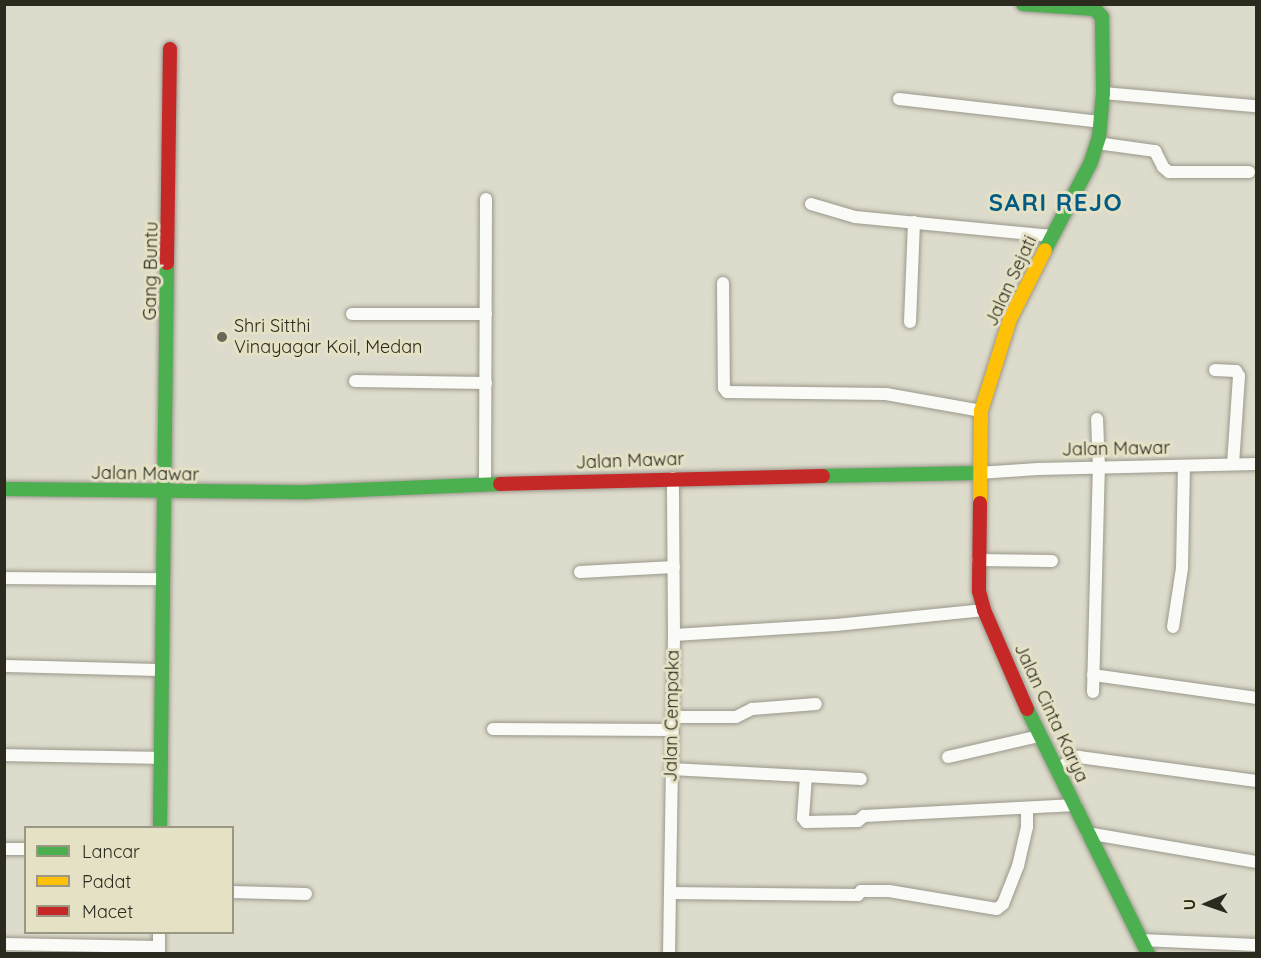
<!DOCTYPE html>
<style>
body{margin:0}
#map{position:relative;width:1261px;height:958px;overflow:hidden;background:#dddbcb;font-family:Quicksand,sans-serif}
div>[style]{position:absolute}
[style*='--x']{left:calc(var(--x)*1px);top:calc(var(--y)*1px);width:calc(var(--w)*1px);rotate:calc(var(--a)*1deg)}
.roads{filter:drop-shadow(0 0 2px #9a988c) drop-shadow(0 0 2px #9a988c)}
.street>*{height:12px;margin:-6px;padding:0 6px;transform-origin:6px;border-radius:6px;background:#fafaf7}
.fast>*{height:14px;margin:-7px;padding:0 7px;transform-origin:7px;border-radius:7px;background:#4caf50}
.slow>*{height:14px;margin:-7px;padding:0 7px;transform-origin:7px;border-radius:7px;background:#ffc107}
.jam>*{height:14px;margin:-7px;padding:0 7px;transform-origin:7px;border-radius:7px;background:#c62828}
.dots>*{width:16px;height:16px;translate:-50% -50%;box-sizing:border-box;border:3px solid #e4e1c4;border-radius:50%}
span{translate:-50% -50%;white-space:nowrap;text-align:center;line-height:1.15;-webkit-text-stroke:6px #e4e1c4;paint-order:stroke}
.street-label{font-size:18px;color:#2c2a1f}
.poi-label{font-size:18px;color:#2c2a1f}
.left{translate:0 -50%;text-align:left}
.district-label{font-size:24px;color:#005b85;font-weight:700;letter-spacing:1.5px}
.frame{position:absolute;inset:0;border:6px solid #2c2a1f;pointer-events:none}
.legend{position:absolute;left:24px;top:826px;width:210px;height:108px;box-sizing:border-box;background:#e4e1c4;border:2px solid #9a9882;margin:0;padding:8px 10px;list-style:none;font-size:18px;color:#2c2a1f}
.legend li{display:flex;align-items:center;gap:12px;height:30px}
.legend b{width:30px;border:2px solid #9a9882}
.north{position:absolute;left:1177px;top:874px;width:60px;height:60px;-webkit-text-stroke:4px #e4e1c4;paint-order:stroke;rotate:268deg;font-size:16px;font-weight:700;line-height:24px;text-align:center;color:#2c2a1f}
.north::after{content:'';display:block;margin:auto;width:21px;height:27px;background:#2c2a1f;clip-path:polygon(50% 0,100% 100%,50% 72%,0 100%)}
</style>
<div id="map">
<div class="roads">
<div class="street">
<div style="--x:1103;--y:93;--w:154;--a:4.9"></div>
<div style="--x:899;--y:99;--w:202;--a:6.5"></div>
<div style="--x:1097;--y:143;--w:59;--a:7.9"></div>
<div style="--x:1155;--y:151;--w:18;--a:63"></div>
<div style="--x:1163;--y:167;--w:8;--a:40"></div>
<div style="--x:1169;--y:172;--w:80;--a:0"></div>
<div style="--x:811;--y:204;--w:46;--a:16.5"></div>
<div style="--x:855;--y:217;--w:198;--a:5.5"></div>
<div style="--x:723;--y:283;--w:105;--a:89.5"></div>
<div style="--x:724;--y:388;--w:5;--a:53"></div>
<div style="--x:727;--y:392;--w:159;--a:0.7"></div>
<div style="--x:886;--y:394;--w:97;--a:10.1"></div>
<div style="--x:352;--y:314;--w:134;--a:0"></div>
<div style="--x:910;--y:322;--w:100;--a:-87.7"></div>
<div style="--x:1215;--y:370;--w:21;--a:3"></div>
<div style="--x:1236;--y:371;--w:6;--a:59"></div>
<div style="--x:1239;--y:376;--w:88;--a:93.9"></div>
<div style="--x:355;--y:381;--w:131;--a:0.9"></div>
<div style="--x:978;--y:473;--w:60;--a:-3.8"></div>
<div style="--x:1038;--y:469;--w:218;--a:-1.3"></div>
<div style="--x:485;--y:485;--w:286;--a:-89.8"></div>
<div style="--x:978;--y:560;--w:74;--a:0.8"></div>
<div style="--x:580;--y:572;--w:94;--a:-3"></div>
<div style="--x:4;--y:578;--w:159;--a:0.4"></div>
<div style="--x:1173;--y:627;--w:60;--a:-81.3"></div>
<div style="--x:1182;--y:568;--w:102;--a:-88.9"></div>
<div style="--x:674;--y:635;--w:162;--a:-3.5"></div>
<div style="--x:836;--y:625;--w:149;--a:-5.8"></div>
<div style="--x:4;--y:666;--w:157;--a:1.5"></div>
<div style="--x:1093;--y:675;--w:165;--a:8"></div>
<div style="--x:1093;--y:692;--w:224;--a:-88.5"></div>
<div style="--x:1099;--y:468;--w:49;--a:-92.3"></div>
<div style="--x:672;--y:717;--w:64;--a:0"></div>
<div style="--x:736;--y:717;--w:18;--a:-27"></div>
<div style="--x:752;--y:709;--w:64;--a:-4.5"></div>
<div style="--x:493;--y:729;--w:179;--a:0.3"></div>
<div style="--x:4;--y:755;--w:156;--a:1.1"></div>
<div style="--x:948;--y:757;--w:93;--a:-13"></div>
<div style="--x:671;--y:769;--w:190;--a:3"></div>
<div style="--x:1056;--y:769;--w:26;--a:-28"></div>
<div style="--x:1079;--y:757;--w:179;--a:7.7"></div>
<div style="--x:806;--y:776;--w:42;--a:94.1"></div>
<div style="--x:803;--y:818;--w:5;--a:53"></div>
<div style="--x:806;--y:822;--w:52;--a:-1.1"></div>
<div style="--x:858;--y:821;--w:8;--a:-40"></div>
<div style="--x:864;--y:816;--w:212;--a:-3"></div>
<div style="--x:1087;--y:833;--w:171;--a:9.7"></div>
<div style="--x:4;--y:849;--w:22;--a:0"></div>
<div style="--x:232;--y:892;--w:74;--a:1.5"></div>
<div style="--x:670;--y:893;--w:188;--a:0.6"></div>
<div style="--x:858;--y:895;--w:5;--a:-53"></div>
<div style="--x:861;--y:891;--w:28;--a:0"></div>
<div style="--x:889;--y:891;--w:109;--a:9.5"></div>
<div style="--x:997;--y:909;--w:8;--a:-40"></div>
<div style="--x:1003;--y:904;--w:41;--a:-68.5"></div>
<div style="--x:1018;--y:866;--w:40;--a:-77"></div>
<div style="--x:1027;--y:827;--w:19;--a:-90"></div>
<div style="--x:1141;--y:940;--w:115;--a:2.5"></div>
<div style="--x:4;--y:944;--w:154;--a:1.1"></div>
<div style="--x:159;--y:954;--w:22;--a:-90"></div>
<div style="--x:669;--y:954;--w:319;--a:-89.1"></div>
<div style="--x:674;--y:635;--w:157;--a:-90.4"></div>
</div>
<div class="fast">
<div style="--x:1023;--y:4;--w:72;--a:4"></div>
<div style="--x:1095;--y:9;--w:11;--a:49"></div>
<div style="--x:1102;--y:17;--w:76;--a:89.2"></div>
<div style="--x:1103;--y:93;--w:44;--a:95.2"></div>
<div style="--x:1099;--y:137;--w:28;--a:108"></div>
<div style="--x:1090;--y:164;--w:97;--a:117.6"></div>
<div style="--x:823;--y:476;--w:155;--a:-1.1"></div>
<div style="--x:4;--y:489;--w:303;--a:0.6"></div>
<div style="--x:307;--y:492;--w:193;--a:-2.4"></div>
<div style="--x:1027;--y:709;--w:273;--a:63.7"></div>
<div style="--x:160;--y:828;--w:565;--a:-89.29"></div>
</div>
<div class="slow">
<div style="--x:980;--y:503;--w:92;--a:-89.4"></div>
<div style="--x:981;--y:411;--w:96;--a:-72.5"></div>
<div style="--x:1010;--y:319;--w:77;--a:-63.1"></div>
</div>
<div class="jam">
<div style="--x:167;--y:263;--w:214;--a:-89.2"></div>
<div style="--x:500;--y:484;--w:323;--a:-1.4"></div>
<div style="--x:980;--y:503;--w:88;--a:90.7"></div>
<div style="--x:979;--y:591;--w:20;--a:75"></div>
<div style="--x:984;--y:610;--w:108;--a:66.5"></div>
</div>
</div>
<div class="dots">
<div style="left:222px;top:337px;background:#6a685b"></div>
</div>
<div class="street-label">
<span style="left:151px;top:271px;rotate:-89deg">Gang Buntu</span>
<span style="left:1011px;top:281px;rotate:-65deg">Jalan Sejati</span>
<span style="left:1116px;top:449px;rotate:-1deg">Jalan Mawar</span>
<span style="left:630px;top:461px;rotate:-2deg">Jalan Mawar</span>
<span style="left:145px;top:474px;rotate:1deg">Jalan Mawar</span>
<span style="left:1051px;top:713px;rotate:65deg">Jalan Cinta Karya</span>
<span style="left:672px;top:716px;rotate:-89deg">Jalan Cempaka</span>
</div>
<div class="poi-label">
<span class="left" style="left:234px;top:337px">Shri Sitthi<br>Vinayagar Koil, Medan</span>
</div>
<div class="district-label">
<span style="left:1056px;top:203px">SARI REJO</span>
</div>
<div class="frame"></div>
<ul class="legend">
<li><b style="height:8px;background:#4caf50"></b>Lancar</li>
<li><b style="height:8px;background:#ffc107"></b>Padat</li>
<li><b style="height:8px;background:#c62828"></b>Macet</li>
</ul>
<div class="north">U</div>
</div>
